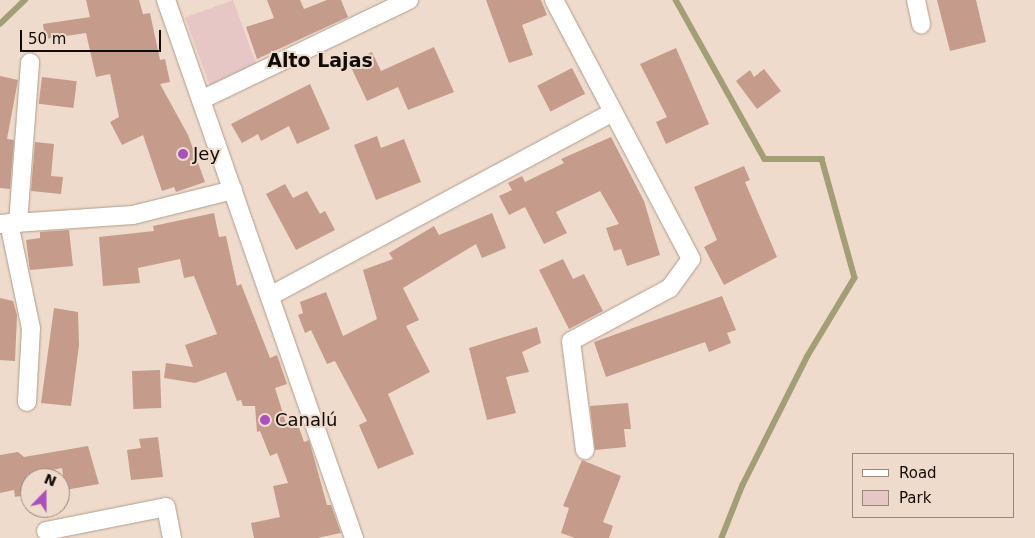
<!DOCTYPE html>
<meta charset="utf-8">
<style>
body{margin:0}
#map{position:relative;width:1035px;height:538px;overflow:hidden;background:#efdbcb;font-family:"DejaVu Sans",sans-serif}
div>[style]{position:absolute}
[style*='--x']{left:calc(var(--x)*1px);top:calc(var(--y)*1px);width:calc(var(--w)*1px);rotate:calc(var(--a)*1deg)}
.green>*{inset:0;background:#e6c7c5;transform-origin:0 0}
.stream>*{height:5.5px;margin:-2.75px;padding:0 2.75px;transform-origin:2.75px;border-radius:2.75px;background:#a29e75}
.building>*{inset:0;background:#c59b8b;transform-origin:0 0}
.roads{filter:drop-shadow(0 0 1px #b09d8d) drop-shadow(0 0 1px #b09d8d)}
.street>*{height:18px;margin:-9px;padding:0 9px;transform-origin:9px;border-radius:9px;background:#fff}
.dots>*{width:14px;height:14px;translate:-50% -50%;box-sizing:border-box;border:2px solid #efdbcb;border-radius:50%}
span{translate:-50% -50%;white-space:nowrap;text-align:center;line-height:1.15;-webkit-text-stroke:4px #efdbcb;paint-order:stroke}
.poi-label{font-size:18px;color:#110b06}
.left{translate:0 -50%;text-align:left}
.neighbourhood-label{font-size:19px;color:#110b06;font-weight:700}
.legend{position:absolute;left:852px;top:453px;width:162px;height:65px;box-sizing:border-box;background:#efdbcb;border:1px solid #96887c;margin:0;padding:6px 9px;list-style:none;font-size:15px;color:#110b06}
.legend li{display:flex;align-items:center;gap:10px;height:25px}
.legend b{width:25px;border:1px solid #96887c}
.north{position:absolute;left:20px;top:468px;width:50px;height:50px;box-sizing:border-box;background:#efdbcb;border:1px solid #96887c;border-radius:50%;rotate:22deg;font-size:14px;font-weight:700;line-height:20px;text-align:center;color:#110b06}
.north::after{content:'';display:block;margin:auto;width:18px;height:22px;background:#ab51bd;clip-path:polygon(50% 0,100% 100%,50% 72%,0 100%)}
.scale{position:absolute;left:20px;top:30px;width:141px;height:22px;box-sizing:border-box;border:2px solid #110b06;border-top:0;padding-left:6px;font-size:15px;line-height:18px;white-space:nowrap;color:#110b06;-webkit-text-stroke:4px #efdbcb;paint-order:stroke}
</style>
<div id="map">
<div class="green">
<div style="left:233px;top:0;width:75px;height:51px;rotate:70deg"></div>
</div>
<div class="stream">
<div style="--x:676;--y:0;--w:182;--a:60.8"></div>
<div style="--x:765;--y:159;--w:57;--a:0"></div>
<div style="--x:822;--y:159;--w:123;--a:74.5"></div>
<div style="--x:855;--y:278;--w:91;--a:121.1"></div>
<div style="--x:808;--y:356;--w:144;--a:116.7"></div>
<div style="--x:743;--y:485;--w:57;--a:111.6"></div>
<div style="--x:0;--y:24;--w:35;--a:-44"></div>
</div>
<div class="building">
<div style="clip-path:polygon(86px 0,139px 0,143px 14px,150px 13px,160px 60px,165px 59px,170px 82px,160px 84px,188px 135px,205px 182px,176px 192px,174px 187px,162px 191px,143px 135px,122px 145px,110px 122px,119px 117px,110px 74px,96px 77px,86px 33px,45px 39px,43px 24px,90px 17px)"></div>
<div style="clip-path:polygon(267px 0,300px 0,304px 9px,327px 0,341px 0,348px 17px,257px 59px,246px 27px,274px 18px)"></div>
<div style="clip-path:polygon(486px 0,541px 0,547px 15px,522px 25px,533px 55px,509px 63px)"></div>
<div style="clip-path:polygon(937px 0,976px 0,986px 42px,950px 51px)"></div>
<div style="clip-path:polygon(434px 47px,454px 92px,408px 110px,398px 87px,367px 101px,349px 63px,372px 52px,381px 71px)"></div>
<div style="clip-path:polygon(676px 48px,709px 124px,666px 144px,656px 122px,667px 117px,640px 64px)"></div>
<div style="left:572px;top:68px;width:29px;height:39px;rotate:63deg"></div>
<div style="clip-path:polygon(764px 69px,781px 91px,757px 109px,736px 81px,750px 70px,754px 77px)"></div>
<div style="clip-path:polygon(0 76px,18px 80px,7px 139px,14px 140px,10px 189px,0 188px)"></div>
<div style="left:42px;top:77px;width:35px;height:27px;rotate:7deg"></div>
<div style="clip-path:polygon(310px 84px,330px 129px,297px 144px,289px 126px,261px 141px,258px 134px,242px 143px,231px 124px)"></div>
<div style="clip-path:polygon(377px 136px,381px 148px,404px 139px,421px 182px,376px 200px,354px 145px)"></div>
<div style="clip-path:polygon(611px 137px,644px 201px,660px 255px,627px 266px,621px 249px,614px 251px,606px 228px,619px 224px,600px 191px,556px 212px,567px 233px,544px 244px,525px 207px,509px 215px,499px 196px,512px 190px,508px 183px,522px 176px,525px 182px,564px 163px,561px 159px)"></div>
<div style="clip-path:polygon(35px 142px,54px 144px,51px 176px,63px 177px,61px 194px,31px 191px)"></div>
<div style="clip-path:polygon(744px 166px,750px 180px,745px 182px,777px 257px,724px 285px,704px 247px,717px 240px,694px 187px)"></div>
<div style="clip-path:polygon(285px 184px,293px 198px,307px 191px,320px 214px,325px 211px,335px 230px,296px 250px,266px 194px)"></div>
<div style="clip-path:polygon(214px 213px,219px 237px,226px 236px,237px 286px,241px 284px,270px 358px,277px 355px,287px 384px,275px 388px,286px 423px,296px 419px,304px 442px,309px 440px,327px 505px,331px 505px,341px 533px,317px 538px,254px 538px,251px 523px,280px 517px,273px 486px,288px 483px,277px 453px,270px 456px,260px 431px,257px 432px,255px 406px,243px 406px,241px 400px,237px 401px,226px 372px,195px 383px,164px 378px,166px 363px,193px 367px,185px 345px,217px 334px,194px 276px,184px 278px,180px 259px,138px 268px,140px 283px,103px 286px,99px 237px,154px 231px,153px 226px)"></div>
<div style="clip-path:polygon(492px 213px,506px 248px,482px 258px,476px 244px,403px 288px,419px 320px,406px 326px,430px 372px,388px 394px,414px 454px,378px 469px,359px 425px,367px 421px,335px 361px,327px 364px,311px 330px,305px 333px,298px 315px,303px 313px,300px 302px,326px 292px,343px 336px,377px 319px,363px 270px,393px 259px,389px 253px,434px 226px,439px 235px)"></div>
<div style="clip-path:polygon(69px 230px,73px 266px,30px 270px,26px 240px,40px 238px,40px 232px)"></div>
<div style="clip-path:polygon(563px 259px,573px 279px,584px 274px,603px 311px,569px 329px,539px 270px)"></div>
<div style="clip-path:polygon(722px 296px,736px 330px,727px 333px,731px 343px,709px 352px,705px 342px,606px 377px,594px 342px)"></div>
<div style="clip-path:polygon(0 298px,13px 301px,17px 315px,15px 361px,0 360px)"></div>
<div style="clip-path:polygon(54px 308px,78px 312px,79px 345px,71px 406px,41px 403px)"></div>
<div style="clip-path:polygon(537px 327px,541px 343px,522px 352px,529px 372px,506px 377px,516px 413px,487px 420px,469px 348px)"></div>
<div style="left:160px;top:370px;width:38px;height:28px;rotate:88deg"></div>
<div style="clip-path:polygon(628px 403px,631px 429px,624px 429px,626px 447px,595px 450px,590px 406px)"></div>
<div style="clip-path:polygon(158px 437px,163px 477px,131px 480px,127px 450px,141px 448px,139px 439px)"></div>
<div style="clip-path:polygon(88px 446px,99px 484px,65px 490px,62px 468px,27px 475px,30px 494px,15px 497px,14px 490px,0 493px,0 455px,18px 452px,24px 457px)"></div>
<div style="clip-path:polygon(582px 460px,621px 476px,603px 522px,613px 526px,609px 538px,575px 538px,561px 533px,569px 508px,563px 506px)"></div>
</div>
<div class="roads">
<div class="street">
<div style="--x:166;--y:0;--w:570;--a:70.74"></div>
<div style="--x:554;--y:0;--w:293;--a:62.1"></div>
<div style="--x:691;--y:259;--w:36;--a:126"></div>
<div style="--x:670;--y:288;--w:112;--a:151.8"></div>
<div style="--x:571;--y:341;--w:110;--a:82.7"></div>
<div style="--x:916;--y:0;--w:25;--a:78"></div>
<div style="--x:201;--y:100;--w:231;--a:-25.7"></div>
<div style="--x:9;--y:223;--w:107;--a:78.2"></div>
<div style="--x:31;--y:328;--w:74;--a:93.1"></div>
<div style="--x:18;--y:223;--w:161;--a:-85.7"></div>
<div style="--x:0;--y:224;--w:133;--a:-3.9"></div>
<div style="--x:133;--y:215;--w:103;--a:-14"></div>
<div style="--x:270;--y:296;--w:389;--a:-28.2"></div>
<div style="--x:46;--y:531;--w:122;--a:-11.3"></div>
<div style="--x:166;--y:507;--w:32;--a:79"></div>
</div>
</div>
<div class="dots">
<div style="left:183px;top:154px;background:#ab51bd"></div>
<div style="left:265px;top:420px;background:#ab51bd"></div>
</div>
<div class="poi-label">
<span class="left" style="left:193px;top:154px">Jey</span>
<span class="left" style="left:275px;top:420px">Canalú</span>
</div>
<div class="neighbourhood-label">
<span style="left:320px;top:61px">Alto Lajas</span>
</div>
<ul class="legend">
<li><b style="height:6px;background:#fff"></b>Road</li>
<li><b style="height:14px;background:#e6c7c5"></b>Park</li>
</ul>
<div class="north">N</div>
<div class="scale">50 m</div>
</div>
